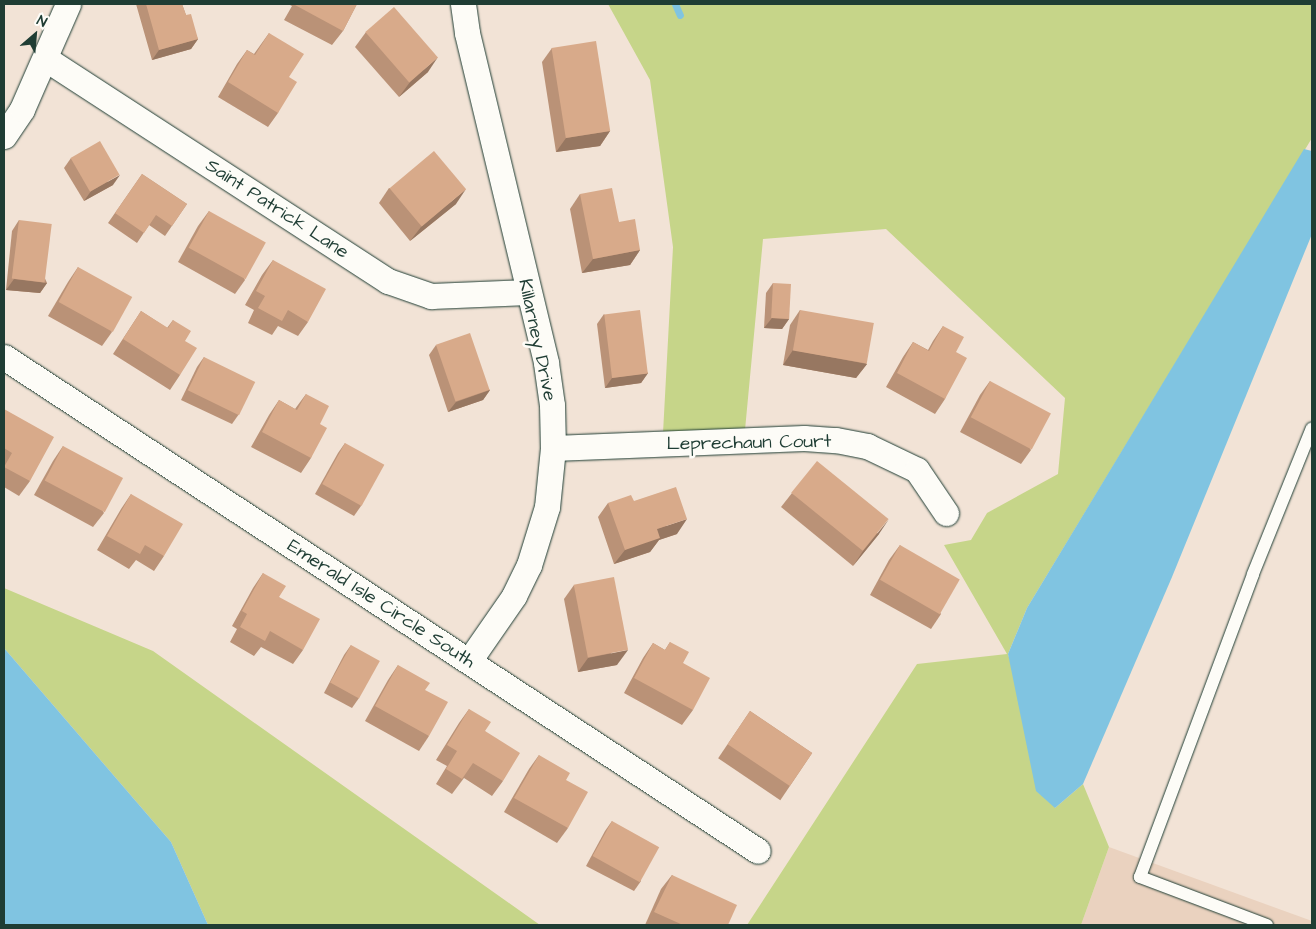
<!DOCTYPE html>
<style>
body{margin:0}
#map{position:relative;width:1316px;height:929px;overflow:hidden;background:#f2e3d6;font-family:"Architects Daughter",sans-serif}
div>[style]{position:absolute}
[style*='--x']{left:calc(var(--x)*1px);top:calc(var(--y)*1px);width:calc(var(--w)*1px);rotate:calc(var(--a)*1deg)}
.built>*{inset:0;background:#ead2bf}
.green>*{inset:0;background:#c6d589}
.water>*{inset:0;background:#80c4e1}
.stream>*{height:7px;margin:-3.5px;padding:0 3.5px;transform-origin:3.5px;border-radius:3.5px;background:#80c4e1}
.roads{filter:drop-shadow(0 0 1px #1f3d34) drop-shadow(0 0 1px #1f3d34)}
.lane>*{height:12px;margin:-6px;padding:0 6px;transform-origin:6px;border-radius:6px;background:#fdfcf7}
.street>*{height:25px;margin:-12.5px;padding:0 12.5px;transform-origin:12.5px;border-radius:12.5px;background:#fdfcf7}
.wall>*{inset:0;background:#ba9277;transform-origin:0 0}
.shaded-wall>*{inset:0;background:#977761}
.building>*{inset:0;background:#d8aa8a;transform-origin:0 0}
span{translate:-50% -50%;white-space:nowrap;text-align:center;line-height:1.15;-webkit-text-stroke:5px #fdfcf7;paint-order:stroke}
.street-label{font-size:19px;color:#1f3d34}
.frame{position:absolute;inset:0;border:5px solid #1f3d34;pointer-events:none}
.north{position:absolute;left:10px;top:10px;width:50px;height:50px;-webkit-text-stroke:4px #fdfcf7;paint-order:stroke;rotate:27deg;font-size:14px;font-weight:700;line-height:20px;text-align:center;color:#1f3d34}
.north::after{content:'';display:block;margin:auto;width:18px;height:22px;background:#1f3d34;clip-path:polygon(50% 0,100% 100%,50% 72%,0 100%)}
</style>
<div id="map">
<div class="built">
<div style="clip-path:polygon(1109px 847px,1312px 921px,1312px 925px,1081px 925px)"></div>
</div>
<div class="green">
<div style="clip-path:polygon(608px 4px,1312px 4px,1312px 138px,1027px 608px,1008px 654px,1055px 808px,1083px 784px,1109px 847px,1081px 925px,747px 925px,917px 664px,1007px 654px,944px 545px,971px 540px,987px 513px,1058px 474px,1065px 398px,886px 229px,763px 239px,745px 430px,663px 433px,673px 247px,650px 80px)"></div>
<div style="clip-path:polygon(4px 588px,153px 651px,540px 925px,208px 925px,171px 842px,4px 648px)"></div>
</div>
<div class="water">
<div style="clip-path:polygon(1304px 149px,1312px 151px,1312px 234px,1172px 577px,1083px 784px,1055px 808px,1036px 791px,1008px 654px,1027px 608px)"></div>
<div style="clip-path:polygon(4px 648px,171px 842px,208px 925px,4px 925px)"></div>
</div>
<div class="stream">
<div style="--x:675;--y:4;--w:12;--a:66"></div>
</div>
<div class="roads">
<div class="lane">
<div style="--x:1267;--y:925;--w:136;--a:-159.3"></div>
<div style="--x:1140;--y:877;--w:323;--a:-69.5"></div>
<div style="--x:1253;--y:574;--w:157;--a:-68"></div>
</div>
<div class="street">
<div style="--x:463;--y:4;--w:29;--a:82"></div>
<div style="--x:467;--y:33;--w:339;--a:76.5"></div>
<div style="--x:546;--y:363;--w:42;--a:81.9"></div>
<div style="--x:552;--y:405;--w:43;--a:88.7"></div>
<div style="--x:553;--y:448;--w:59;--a:95.8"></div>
<div style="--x:547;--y:507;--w:61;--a:107.2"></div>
<div style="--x:529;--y:565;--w:34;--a:116"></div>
<div style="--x:514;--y:596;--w:79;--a:124.7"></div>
<div style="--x:46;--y:59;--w:408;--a:33"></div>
<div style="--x:388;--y:281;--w:46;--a:19.2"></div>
<div style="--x:431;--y:296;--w:97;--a:-2.4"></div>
<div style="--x:4;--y:136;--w:32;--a:-56"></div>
<div style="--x:22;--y:109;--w:115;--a:-66.3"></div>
<div style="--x:4;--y:357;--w:901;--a:33.23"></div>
<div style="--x:553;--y:448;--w:251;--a:-2.3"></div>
<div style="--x:804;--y:438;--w:32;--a:4"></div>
<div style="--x:836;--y:440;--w:32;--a:11"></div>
<div style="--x:867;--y:446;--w:55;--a:25.6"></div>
<div style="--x:917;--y:470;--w:52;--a:56"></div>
</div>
</div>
<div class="wall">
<div style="clip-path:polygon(136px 4px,182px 4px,186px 15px,198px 39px,191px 49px,152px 60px)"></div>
<div style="clip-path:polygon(288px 4px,357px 4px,343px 31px,332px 45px,284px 20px,292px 6px)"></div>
<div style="clip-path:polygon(366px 32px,428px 72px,399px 97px,355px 47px)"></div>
<div style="clip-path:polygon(269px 33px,289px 77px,278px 113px,268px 127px,218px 97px,237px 64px,247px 50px,254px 54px)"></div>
<div style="clip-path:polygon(552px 48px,610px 131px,600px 146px,556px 152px,542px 62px)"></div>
<div style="clip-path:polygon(71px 158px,113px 185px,84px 201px,64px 168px)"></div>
<div style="clip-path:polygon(142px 174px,187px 204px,165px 236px,149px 225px,137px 243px,108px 223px)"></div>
<div style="clip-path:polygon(389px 188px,456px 204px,410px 241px,379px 203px)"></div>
<div style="clip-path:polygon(580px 194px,619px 222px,640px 250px,630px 265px,582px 273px,570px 209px)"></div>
<div style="clip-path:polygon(209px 211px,245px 280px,235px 294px,178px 262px,198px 226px)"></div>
<div style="clip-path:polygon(19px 220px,47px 283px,40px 293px,6px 290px,12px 231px)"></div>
<div style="clip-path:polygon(273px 260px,308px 322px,298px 336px,278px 326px,272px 335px,248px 323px,254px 310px,245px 305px,262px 275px)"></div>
<div style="clip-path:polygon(78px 267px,112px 332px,102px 346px,48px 316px,68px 282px)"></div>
<div style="clip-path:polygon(773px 283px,789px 319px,782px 329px,764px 328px,766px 293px)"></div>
<div style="clip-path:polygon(800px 310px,867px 364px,856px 378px,783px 365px,790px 325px)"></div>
<div style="clip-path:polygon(141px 311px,167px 328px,173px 320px,185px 341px,180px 375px,170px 390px,113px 354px)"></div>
<div style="clip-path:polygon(604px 314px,648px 373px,641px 383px,605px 388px,597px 324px)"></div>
<div style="clip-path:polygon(943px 326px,956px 352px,945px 399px,935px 414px,886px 387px,903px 357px,913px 342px,928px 350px,933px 341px)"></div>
<div style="clip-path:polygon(436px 345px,490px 390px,483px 400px,448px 412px,429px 355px)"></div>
<div style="clip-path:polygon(204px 357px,239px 414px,232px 424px,181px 400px,197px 367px)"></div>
<div style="clip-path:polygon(990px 381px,1031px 450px,1021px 464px,960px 432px,980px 395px)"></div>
<div style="clip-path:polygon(306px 394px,320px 424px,311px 458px,301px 473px,251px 447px,269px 415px,279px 400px,295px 409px)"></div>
<div style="clip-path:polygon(4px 409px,30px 481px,19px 496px,4px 487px)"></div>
<div style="clip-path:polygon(345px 443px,361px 506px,354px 516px,315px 494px,338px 453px)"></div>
<div style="clip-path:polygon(63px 446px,104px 513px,93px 527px,34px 495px,53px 461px)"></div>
<div style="clip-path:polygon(792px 493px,879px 534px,853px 566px,781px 507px)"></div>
<div style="clip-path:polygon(131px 494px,164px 556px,154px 571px,136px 560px,129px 569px,97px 550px,121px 509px)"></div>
<div style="clip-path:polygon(634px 501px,677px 534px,659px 540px,650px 552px,614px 564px,598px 517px,608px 503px)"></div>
<div style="clip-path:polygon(900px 545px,941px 614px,931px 629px,870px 595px,889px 560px)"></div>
<div style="clip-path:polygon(263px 573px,279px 597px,303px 650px,293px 664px,261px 647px,254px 656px,230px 642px,237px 629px,232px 626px,253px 588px)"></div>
<div style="clip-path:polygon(574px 585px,617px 665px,578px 672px,564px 599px)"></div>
<div style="clip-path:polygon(670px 642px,683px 663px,693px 710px,682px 725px,624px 693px,643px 658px,653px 643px,665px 650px)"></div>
<div style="clip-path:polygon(351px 645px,359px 698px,352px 708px,324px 693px,344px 655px)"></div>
<div style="clip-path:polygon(398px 665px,429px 736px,419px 751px,365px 721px,388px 680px)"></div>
<div style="clip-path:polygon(469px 709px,485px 731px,503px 781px,492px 796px,464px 778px,452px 794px,436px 784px,447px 766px,436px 760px,459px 723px)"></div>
<div style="left:750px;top:711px;width:75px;height:57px;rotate:34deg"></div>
<div style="clip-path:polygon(539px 755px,568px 828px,557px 843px,504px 812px,529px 769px)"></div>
<div style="clip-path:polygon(612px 821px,641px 881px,634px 891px,586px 866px,605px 831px)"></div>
<div style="clip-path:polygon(672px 875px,728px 925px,645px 925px,661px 889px)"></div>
</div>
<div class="shaded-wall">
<div style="clip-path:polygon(198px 39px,191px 49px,152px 60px,159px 50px)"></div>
<div style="clip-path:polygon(438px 57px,428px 72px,399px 97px,410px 82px)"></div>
<div style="clip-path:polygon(610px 131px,600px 146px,556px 152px,566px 138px)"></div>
<div style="clip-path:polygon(120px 175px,113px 185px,84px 201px,91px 191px)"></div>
<div style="clip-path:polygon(466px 189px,456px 204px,410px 241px,421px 227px)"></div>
<div style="clip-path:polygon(640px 250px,630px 265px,582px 273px,593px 259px)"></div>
<div style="clip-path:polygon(14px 279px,47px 283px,40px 293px,6px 290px)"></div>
<div style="clip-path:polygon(772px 318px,789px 319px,782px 329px,764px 328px)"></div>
<div style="clip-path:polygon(793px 350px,867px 364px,856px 378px,783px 365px)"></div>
<div style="clip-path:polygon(648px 373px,641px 383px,605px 388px,612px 378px)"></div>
<div style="clip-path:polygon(490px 390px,483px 400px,448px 412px,456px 402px)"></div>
<div style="clip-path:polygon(687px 519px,677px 534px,659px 540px,650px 552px,614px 564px,625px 550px,657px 529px)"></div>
<div style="clip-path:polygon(889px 519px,879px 534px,853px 566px,863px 551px)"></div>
<div style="clip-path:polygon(628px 650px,617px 665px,578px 672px,588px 658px)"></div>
</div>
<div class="building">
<div style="clip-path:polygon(146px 4px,182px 4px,186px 15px,191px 14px,198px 39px,159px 50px)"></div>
<div style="clip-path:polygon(295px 4px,357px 4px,343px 31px,295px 5px)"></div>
<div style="left:394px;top:7px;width:67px;height:38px;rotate:49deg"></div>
<div style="clip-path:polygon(269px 33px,304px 54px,289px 77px,297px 82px,278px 113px,228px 82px,247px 50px,255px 55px)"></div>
<div style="left:596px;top:41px;width:91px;height:45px;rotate:81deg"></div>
<div style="left:100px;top:141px;width:39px;height:34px;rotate:60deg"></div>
<div style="left:434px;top:151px;width:50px;height:58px;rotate:50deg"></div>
<div style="clip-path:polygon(142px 174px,187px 204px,172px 226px,156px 215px,144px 233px,115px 213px)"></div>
<div style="clip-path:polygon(612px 188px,619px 222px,635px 219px,640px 250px,593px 259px,580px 194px)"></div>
<div style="left:209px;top:211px;width:65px;height:42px;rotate:29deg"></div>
<div style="left:19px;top:220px;width:33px;height:59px;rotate:7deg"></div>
<div style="clip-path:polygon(273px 260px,326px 289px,308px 322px,288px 310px,282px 321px,258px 308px,265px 296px,256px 291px)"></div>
<div style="left:78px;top:267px;width:62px;height:40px;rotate:29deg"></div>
<div style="left:773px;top:283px;width:18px;height:35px;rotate:3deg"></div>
<div style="left:640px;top:310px;width:64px;height:36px;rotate:83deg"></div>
<div style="left:800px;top:310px;width:75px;height:41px;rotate:10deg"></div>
<div style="clip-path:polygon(141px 311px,168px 328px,173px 320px,191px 331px,185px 341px,197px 348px,180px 375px,123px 339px)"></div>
<div style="clip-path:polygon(943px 326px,964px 337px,956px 352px,967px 358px,945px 399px,897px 373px,913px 342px,929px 351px)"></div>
<div style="left:470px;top:333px;width:60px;height:36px;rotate:71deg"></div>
<div style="left:204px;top:357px;width:57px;height:37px;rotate:26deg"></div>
<div style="left:990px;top:381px;width:69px;height:41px;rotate:28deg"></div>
<div style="clip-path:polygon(306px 394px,329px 406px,320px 424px,327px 428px,311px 458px,262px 432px,279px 400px,297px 410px)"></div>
<div style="clip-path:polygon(4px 409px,54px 437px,30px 481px,4px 467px,12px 453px,4px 448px)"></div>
<div style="left:345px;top:443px;width:45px;height:47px;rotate:29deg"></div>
<div style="left:63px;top:446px;width:68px;height:39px;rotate:28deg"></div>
<div style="left:817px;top:461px;width:92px;height:41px;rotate:39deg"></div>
<div style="clip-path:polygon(676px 487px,687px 519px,657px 529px,660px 538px,625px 550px,608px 503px,631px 495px,634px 501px)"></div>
<div style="clip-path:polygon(131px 494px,183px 524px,164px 556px,145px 545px,140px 554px,107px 536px)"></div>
<div style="left:900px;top:545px;width:69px;height:40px;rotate:30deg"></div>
<div style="clip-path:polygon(263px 573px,286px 586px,279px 597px,320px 619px,303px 650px,270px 631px,265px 641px,240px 627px,247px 614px,242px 611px)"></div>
<div style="left:614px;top:577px;width:74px;height:41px;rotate:79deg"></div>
<div style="clip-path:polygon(670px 642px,689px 652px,683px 663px,710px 678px,693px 710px,634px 678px,653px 643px,665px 650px)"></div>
<div style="left:351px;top:645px;width:33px;height:43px;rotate:29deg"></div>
<div style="clip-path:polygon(398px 665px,430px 683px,425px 690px,448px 702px,429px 736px,375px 706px)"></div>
<div style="clip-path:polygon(469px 709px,491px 722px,485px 731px,520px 753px,503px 781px,473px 763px,462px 779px,446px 769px,457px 751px,447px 745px)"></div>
<div style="left:750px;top:711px;width:75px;height:40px;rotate:34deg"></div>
<div style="clip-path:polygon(539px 755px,570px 773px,566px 780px,588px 792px,568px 828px,514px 798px)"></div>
<div style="left:612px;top:821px;width:54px;height:40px;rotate:29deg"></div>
<div style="clip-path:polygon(672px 875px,737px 905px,728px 925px,683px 925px,654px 912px)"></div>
</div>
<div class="street-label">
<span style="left:277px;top:209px;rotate:33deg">Saint Patrick Lane</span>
<span style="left:537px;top:340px;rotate:78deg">Killarney Drive</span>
<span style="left:749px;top:443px;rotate:-1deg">Leprechaun Court</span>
<span style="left:381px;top:604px;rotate:33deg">Emerald Isle Circle South</span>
</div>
<div class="frame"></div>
<div class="north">N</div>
</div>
